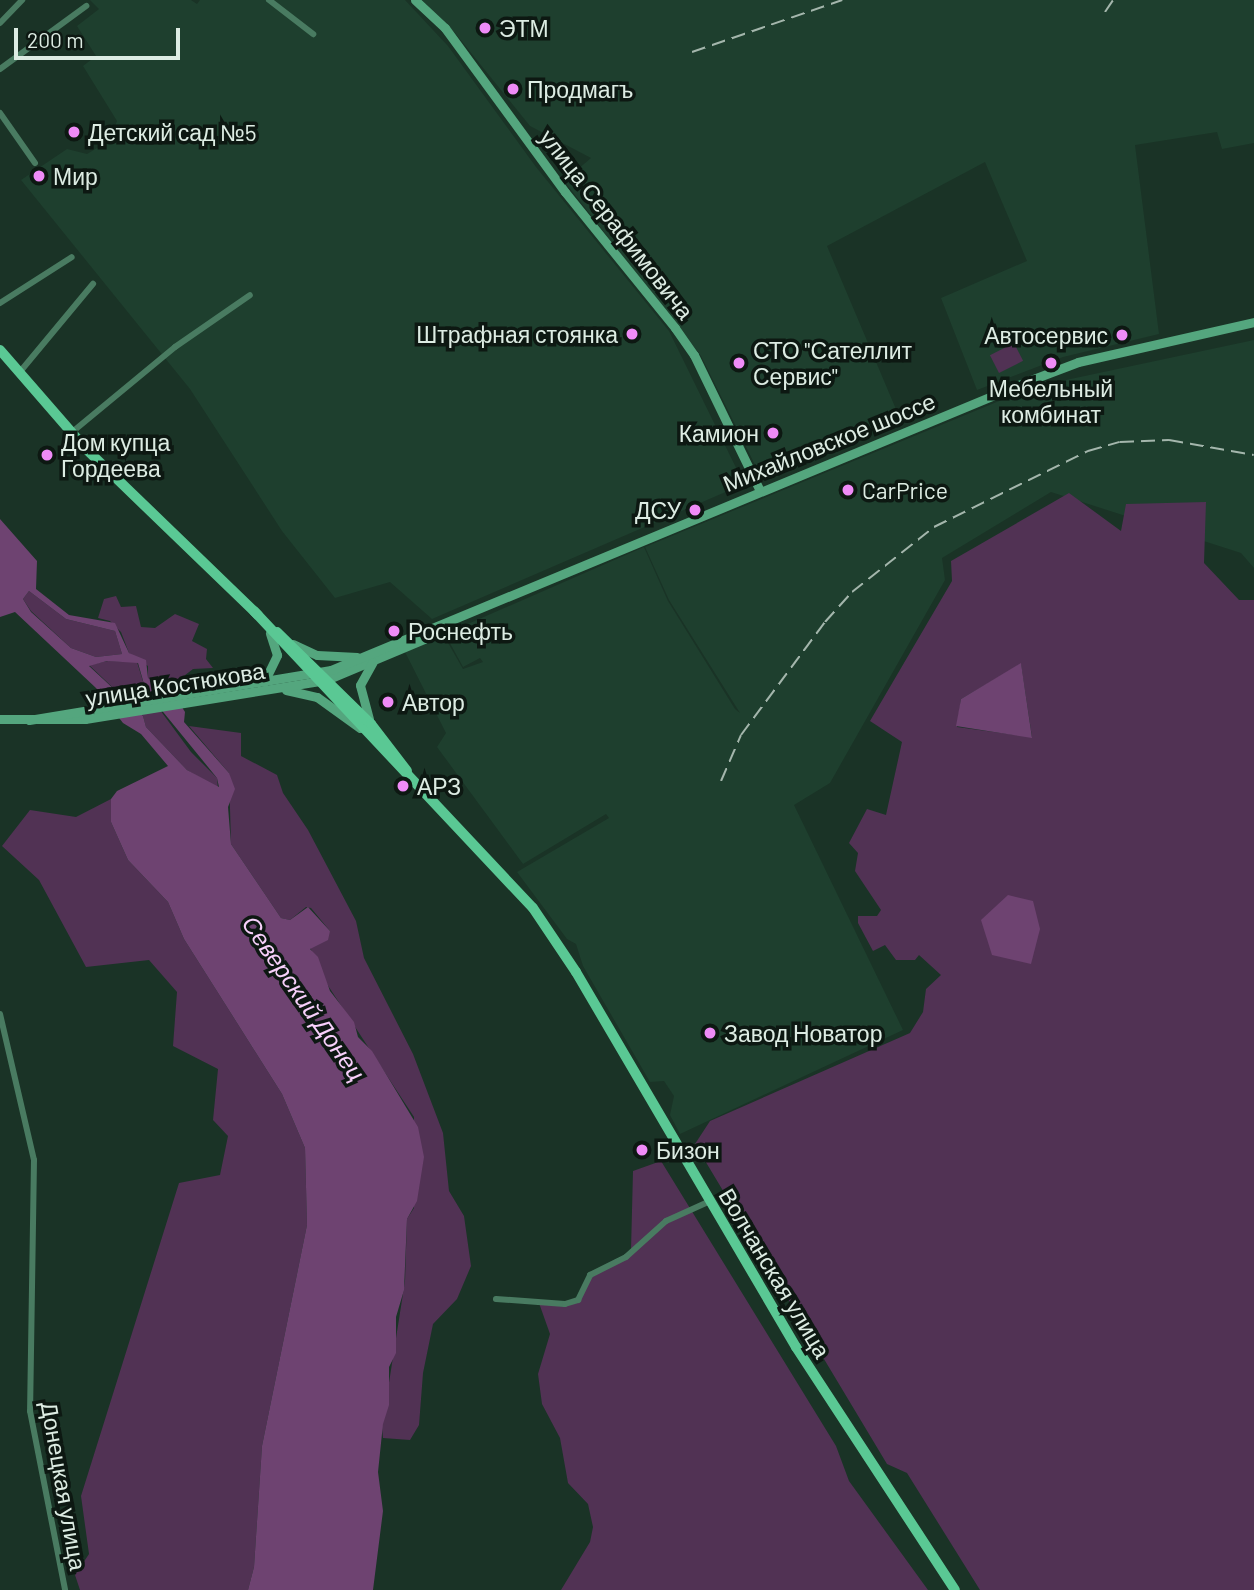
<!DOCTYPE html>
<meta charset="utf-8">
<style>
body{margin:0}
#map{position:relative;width:1254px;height:1590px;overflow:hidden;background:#1a3326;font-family:Barlow,sans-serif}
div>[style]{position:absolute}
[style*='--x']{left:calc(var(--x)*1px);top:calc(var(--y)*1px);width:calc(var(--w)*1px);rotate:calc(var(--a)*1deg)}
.built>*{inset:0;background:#1e3f2e}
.green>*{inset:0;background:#513254;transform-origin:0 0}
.water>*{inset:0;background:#6e4371}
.street>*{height:6px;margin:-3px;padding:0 3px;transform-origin:3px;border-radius:3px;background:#497b61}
.secondary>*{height:9px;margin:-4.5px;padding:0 4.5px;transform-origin:4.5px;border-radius:4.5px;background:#54a67e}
.primary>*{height:10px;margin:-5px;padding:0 5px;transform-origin:5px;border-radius:5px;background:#5ac894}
.rail>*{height:2px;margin-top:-1px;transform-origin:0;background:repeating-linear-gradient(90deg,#a4b6ac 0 14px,transparent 0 21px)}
.dots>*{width:19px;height:19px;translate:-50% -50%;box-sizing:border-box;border:4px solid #0d1812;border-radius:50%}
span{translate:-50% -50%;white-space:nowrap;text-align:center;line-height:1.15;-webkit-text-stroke:7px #0d1812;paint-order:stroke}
.poi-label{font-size:23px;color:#ddece3}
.left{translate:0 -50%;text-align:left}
.right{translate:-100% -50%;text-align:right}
.street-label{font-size:23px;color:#ddece3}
.water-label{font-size:24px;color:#f8d0fb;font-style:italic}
.scale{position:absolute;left:14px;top:28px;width:166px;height:32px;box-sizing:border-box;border:4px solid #ddece3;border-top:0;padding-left:9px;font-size:21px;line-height:24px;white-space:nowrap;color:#ddece3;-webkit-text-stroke:5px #0d1812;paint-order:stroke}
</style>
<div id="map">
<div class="built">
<div style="clip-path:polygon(90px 0,191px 0,197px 4px,200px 0,405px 0,448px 46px,536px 167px,669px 331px,744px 484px,432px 619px,390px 582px,335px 598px,282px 531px,190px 389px,21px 180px,67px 149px,87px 154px,109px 141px,117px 121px,83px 66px,96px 56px,77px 26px,99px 9px)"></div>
<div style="clip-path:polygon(422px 0,1254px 0,1254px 143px,1222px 149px,1217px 132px,1135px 145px,1159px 334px,1063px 357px,977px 390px,941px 298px,1027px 261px,985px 162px,827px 246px,901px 421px,761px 477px,701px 356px,564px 181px,591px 158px,530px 126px,455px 33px)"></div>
<div style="clip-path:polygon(1254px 340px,1254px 568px,1241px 553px,1051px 492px,942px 558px,945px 580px,830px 783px,794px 805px,903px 1030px,680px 1134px,670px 1115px,674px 1096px,664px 1081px,650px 1082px,583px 966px,576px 944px,567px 939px,517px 872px,609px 818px,606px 814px,523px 864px,437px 747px,446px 733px,405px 652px,443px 634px,463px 669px,483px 662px,480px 658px,463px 667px,445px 634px,644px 547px,668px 601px,735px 709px,740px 713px,669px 600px,645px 547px,1033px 387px)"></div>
</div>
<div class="green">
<div style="left:1014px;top:343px;width:20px;height:27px;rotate:63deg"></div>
<div style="clip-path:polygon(evenodd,1069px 493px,1121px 531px,1126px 504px,1206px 502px,1204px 563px,1239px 600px,1254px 600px,1254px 1590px,980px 1590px,907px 1473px,887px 1464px,695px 1144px,710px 1121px,910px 1033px,923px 1012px,926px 989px,941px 975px,919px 955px,915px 960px,896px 960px,885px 945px,873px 951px,858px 923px,858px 916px,877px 916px,881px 910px,855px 871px,858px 853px,849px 843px,867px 809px,886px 815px,902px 742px,870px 721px,952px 581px,951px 561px,1069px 493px,1021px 664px,1032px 737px,957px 727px,961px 699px,1021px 664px)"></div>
<div style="clip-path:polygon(29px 591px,66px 619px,115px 631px,122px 654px,96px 657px,71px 648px,31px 611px,23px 599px)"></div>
<div style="clip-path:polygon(116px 596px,121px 607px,136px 606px,141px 627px,155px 628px,175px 614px,199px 624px,192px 641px,207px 649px,206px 659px,213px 668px,193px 669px,180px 679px,163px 683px,148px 678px,148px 666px,129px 653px,121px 632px,110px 621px,98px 618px,104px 599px)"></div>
<div style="clip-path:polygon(108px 661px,137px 662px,146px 691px,191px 752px,217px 778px,218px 789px,187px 770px,146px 727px,143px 716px,89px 665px)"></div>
<div style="clip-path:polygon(189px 726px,241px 733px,241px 756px,277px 775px,283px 793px,308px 830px,356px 921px,364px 958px,413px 1054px,443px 1133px,449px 1191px,464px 1216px,471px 1266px,457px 1299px,433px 1324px,423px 1373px,419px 1425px,410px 1440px,383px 1438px,382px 1427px,405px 1281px,407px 1219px,414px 1208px,414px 1117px,325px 981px,310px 947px,330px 931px,311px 908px,306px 907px,290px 920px,281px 918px,231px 844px,229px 773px)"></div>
<div style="clip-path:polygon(111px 799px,111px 822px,128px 860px,168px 902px,184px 939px,282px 1094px,305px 1148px,307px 1225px,262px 1446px,254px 1567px,248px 1590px,80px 1590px,75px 1575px,89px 1554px,81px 1496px,179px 1183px,220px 1175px,228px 1136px,213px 1120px,218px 1069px,173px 1046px,177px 992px,149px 960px,86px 967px,39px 880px,2px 846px,30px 810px,76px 817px)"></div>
<div style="clip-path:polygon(661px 1161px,836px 1446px,849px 1481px,928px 1590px,561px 1590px,590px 1542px,593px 1527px,588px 1504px,568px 1483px,560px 1438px,542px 1404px,538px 1374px,550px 1334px,539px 1303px,578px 1300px,590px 1275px,626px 1257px,631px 1250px,633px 1171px)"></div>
</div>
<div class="water">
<div style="clip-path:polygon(evenodd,0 519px,37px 561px,36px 589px,69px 615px,115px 623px,129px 653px,146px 660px,148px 678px,170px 688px,185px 712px,184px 722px,229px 773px,235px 789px,228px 807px,231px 844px,281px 918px,290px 920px,308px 907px,330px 931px,328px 940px,310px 949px,318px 957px,330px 991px,354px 1022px,358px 1037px,372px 1051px,418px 1127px,424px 1157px,417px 1201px,407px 1219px,404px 1290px,396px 1317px,396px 1353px,389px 1367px,389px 1405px,383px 1424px,378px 1472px,383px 1511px,373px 1590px,248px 1590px,254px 1567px,262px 1446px,307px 1225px,305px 1148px,282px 1094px,184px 939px,168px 902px,128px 860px,111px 822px,111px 799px,117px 791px,168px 766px,141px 734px,123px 723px,96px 688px,15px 612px,0 617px,0 519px,29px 591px,66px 619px,115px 631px,122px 654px,96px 657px,71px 648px,31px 612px,23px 599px,29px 591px,0 519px,107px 661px,138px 663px,146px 691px,217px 778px,219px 787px,187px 770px,146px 727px,143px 716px,89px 666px,107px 661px)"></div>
<div style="clip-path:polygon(1021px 663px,1032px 738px,956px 726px,961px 699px)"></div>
<div style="clip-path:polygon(1008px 895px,1033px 901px,1040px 929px,1031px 964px,992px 955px,981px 920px)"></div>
</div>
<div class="street">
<div style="--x:269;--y:0;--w:56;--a:37.7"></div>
<div style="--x:0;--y:23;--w:32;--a:-46"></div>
<div style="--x:0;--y:69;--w:107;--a:-36.2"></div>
<div style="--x:0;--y:113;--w:61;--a:55"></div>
<div style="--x:0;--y:303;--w:85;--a:-32.6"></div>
<div style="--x:19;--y:373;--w:116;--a:-50.3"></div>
<div style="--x:71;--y:433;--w:135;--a:-39.6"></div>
<div style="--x:175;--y:347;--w:91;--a:-34.7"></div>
<div style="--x:0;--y:1014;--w:150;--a:76.9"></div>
<div style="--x:34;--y:1160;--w:251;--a:90.9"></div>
<div style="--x:30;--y:1411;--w:182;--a:78.9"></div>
<div style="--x:496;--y:1299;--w:69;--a:4.1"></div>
<div style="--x:565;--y:1304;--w:14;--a:-17"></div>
<div style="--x:578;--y:1300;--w:28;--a:-64"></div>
<div style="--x:590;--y:1275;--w:40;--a:-26.6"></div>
<div style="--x:626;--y:1257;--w:54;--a:-42"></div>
<div style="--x:666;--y:1221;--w:48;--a:-24.4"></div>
</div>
<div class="secondary">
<div style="--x:415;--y:0;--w:41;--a:43"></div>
<div style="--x:445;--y:28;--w:203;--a:53.8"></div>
<div style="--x:565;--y:192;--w:175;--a:51"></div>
<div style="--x:675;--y:328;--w:33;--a:55"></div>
<div style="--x:694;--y:355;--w:151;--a:64.1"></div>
<div style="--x:293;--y:644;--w:26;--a:25"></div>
<div style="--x:317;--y:655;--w:40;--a:2.9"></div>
<div style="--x:264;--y:682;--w:30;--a:-64"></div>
<div style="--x:277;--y:655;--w:23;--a:-108"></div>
<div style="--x:286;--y:690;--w:32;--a:13"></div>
<div style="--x:317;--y:697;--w:53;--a:35.8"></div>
<div style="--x:0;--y:719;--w:85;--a:0"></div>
<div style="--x:85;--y:719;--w:244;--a:-9.2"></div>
<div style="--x:326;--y:680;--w:106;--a:-22.7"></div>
<div style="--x:424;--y:639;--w:9;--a:-49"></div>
<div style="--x:369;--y:719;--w:35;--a:-105"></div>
<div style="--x:360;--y:685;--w:26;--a:-61"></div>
<div style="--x:29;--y:720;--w:306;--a:-9.4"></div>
<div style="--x:331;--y:670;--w:755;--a:-22.52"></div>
<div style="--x:1028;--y:381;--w:53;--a:-20.8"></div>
<div style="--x:1078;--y:362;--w:180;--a:-12.8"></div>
</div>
<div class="primary">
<div style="--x:0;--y:350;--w:131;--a:49"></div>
<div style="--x:86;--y:449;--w:239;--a:44"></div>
<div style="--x:254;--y:611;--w:407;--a:46.8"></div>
<div style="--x:533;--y:908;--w:77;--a:56.1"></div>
<div style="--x:576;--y:972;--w:435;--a:59.6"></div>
<div style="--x:796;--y:1347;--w:290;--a:56.8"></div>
<div style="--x:277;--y:632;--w:132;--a:44.4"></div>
<div style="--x:371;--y:724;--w:59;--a:52.5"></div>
</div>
<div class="rail">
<div style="--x:1105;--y:12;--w:14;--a:-56"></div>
<div style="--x:692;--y:52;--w:159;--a:-19.1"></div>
<div style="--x:721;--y:781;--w:50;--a:-66.5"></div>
<div style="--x:741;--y:735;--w:141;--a:-53.4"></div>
<div style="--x:825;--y:622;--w:40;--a:-48"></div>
<div style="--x:852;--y:592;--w:105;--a:-38.4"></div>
<div style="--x:934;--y:527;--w:172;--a:-26.3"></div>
<div style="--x:1088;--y:451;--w:33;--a:-16"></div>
<div style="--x:1120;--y:442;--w:49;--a:-2.3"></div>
<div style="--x:1169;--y:440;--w:86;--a:10"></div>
</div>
<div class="dots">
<div style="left:485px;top:28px;background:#ef8bf7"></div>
<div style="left:513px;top:89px;background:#ef8bf7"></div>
<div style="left:74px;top:132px;background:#ef8bf7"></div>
<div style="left:39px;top:176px;background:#ef8bf7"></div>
<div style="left:632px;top:334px;background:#ef8bf7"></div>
<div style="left:1122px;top:335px;background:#ef8bf7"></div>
<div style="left:739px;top:363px;background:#ef8bf7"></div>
<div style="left:1051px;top:363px;background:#ef8bf7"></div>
<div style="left:773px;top:433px;background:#ef8bf7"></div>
<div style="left:47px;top:455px;background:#ef8bf7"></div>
<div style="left:848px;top:490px;background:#ef8bf7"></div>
<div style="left:695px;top:510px;background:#ef8bf7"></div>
<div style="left:394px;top:631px;background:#ef8bf7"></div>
<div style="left:388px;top:702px;background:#ef8bf7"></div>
<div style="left:403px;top:786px;background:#ef8bf7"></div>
<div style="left:710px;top:1033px;background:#ef8bf7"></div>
<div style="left:642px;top:1150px;background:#ef8bf7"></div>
</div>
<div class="poi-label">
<span class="left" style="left:499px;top:28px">ЭТМ</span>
<span class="left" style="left:527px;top:89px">Продмагъ</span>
<span class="left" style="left:88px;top:132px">Детский сад №5</span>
<span class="left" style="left:53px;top:176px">Мир</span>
<span class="right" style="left:618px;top:334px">Штрафная стоянка</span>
<span class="right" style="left:1108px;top:335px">Автосервис</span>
<span class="left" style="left:753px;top:363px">СТО "Сателлит<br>Сервис"</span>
<span style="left:1051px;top:401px">Мебельный<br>комбинат</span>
<span class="right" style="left:759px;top:433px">Камион</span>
<span class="left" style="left:61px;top:455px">Дом купца<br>Гордеева</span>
<span class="left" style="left:862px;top:490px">CarPrice</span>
<span class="right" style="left:681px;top:510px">ДСУ</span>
<span class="left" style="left:408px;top:631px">Роснефть</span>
<span class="left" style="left:402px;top:702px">Автор</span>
<span class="left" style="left:417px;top:786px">АРЗ</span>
<span class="left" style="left:724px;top:1033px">Завод Новатор</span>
<span class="left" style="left:656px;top:1150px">Бизон</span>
</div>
<div class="street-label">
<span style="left:617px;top:224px;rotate:52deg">улица Серафимовича</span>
<span style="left:829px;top:442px;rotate:-22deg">Михайловское шоссе</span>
<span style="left:175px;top:684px;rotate:-9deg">улица Костюкова</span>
<span style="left:775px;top:1273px;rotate:59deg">Волчанская улица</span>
<span style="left:64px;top:1486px;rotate:80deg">Донецкая улица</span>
</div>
<div class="water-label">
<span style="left:304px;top:998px;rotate:55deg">Северский Донец</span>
</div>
<div class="scale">200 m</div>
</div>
